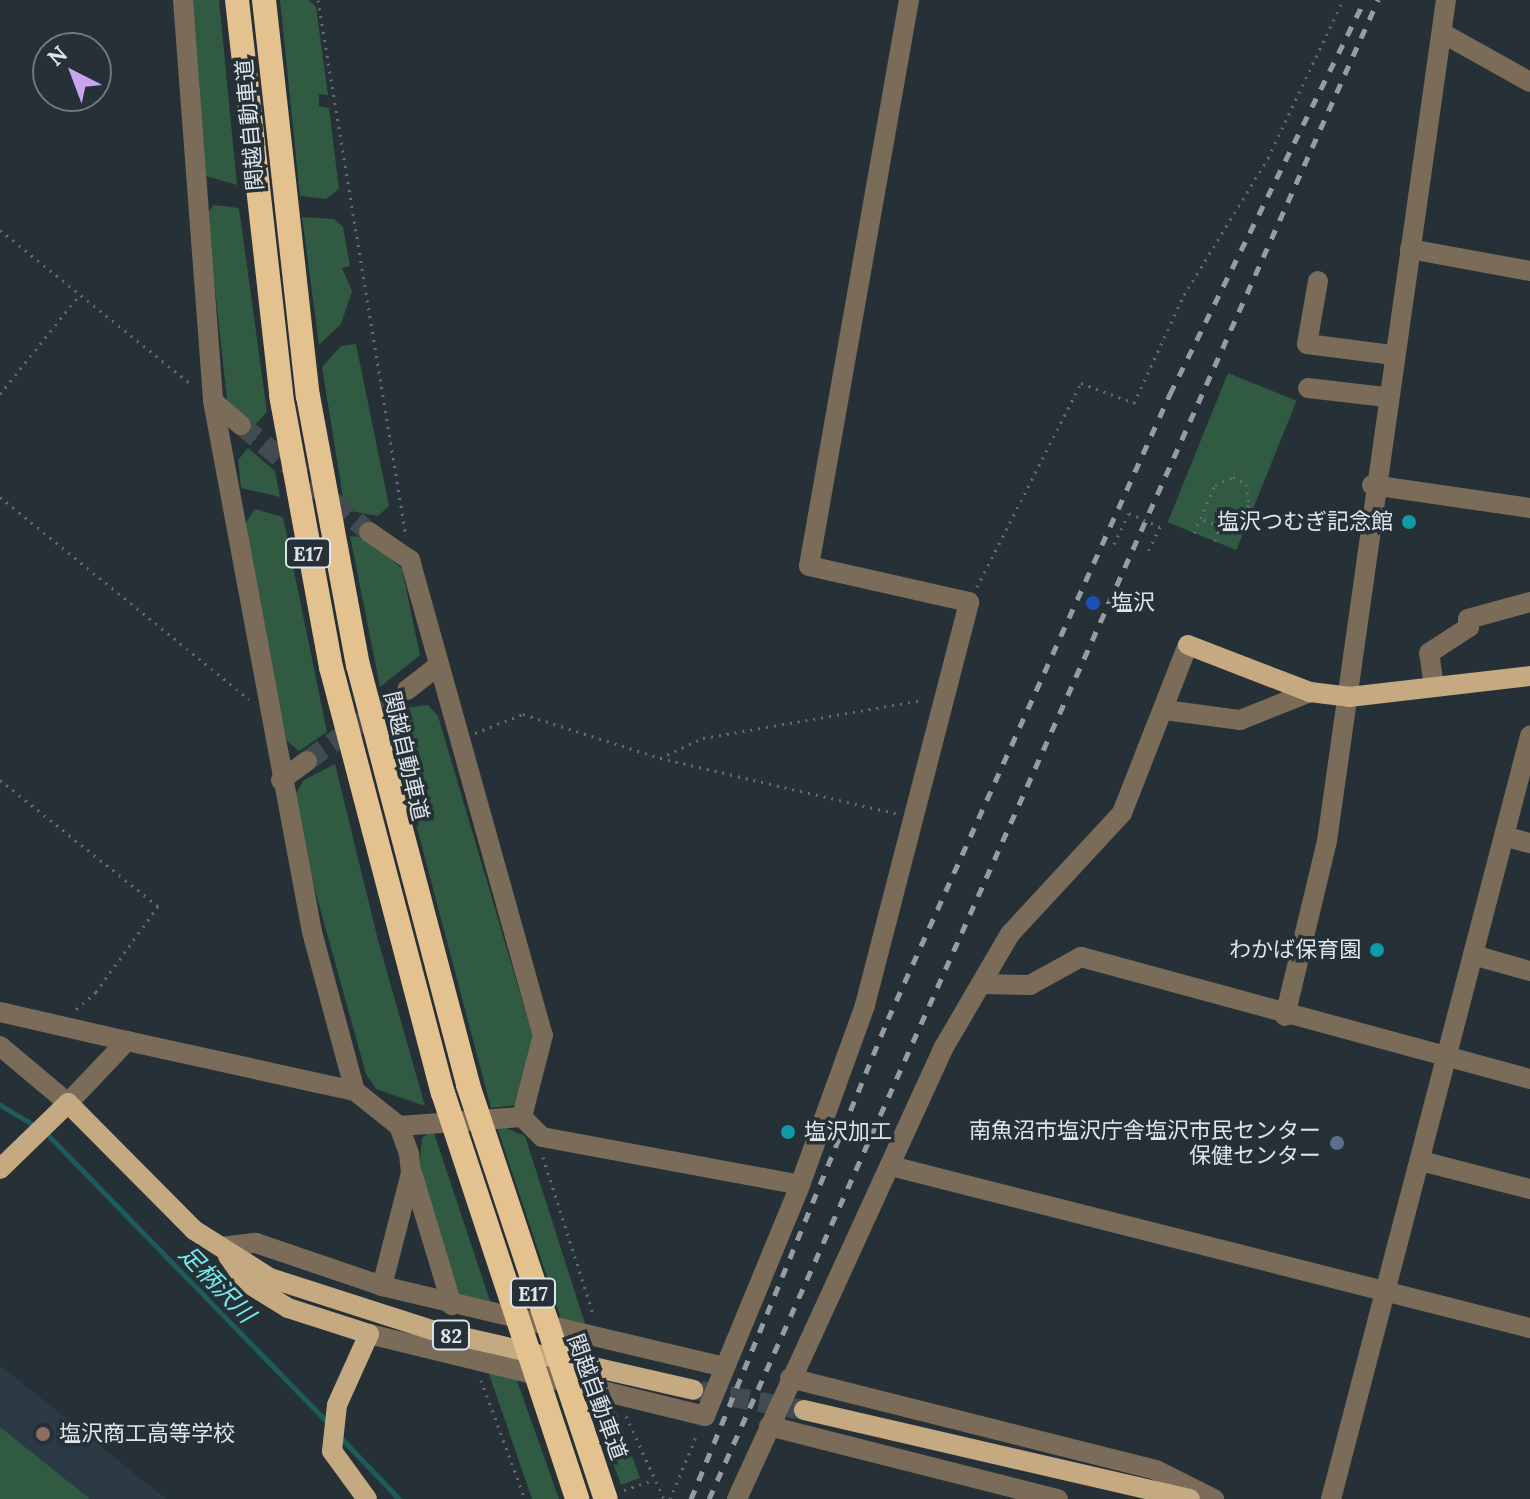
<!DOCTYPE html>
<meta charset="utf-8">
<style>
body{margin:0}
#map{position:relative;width:1530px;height:1499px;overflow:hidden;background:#263037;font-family:Lora,"Noto Sans JP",serif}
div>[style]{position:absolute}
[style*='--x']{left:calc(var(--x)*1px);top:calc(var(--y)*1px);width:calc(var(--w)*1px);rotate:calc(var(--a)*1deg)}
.built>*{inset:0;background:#2c3a46}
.green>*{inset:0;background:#305a41;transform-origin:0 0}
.stream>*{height:5px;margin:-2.5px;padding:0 2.5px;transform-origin:2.5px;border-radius:2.5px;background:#1e5b5c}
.minor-tunnel>*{height:20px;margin-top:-10px;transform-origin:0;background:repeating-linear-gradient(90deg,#424b52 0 20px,transparent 0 30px)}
.major-tunnel>*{height:20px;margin-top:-10px;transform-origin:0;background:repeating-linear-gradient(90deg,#424b52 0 20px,transparent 0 30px)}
.path>*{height:3px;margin-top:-1.5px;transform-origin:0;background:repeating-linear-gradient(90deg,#636b72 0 2px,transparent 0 8px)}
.minor>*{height:20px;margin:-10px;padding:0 10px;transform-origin:10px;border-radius:10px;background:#7a6c58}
.major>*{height:20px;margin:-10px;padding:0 10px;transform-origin:10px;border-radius:10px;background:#c5a980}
.highway>*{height:24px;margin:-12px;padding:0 12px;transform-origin:12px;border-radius:12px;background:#e3c28f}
.rail>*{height:5px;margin-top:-2.5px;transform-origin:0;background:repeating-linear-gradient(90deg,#959ca2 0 10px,transparent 0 20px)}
.dots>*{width:22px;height:22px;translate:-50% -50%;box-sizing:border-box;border:4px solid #263037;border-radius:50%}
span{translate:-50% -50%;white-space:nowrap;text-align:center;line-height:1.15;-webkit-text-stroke:7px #263037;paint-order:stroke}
.shield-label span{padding:2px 6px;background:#263037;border:2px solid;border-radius:6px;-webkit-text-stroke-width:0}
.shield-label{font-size:20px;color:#dee4e9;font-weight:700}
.street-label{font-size:22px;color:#dee4e9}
.poi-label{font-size:22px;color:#dee4e9}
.right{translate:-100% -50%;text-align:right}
.left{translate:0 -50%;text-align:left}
.water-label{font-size:24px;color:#74eaec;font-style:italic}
.north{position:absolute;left:32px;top:32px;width:80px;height:80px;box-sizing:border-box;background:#263037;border:2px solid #70787e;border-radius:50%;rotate:318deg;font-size:22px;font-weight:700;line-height:32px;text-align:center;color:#dee4e9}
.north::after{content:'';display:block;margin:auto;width:28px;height:36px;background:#c7a6ef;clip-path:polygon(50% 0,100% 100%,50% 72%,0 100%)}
</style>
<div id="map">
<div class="built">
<div style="clip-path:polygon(0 1366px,5px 1369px,166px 1499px,0 1499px)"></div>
</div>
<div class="green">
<div style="clip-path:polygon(191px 0,219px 0,237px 185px,206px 176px)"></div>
<div style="clip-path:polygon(280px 0,309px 0,316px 7px,328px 95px,319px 94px,319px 106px,329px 108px,339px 189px,326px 199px,300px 196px)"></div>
<div style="clip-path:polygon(214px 205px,239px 208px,267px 412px,254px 426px,227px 400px,207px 214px)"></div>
<div style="clip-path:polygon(302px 217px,334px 219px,343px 227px,350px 266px,342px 268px,352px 291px,341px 324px,319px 345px)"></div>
<div style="clip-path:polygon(356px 344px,389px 506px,378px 516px,345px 510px,322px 367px,341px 346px)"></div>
<div style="left:1228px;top:373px;width:74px;height:161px;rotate:22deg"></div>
<div style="clip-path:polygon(248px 448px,275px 471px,280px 497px,241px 488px,238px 460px)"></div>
<div style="clip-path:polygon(255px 509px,283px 517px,327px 732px,299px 751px,287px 741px,243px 527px)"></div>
<div style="clip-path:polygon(350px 536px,367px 538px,402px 569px,420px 655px,380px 687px)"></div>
<div style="clip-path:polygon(428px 705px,438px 716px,533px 1037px,517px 1105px,491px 1108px,389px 722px,404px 708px)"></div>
<div style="clip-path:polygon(335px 764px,378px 940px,425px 1106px,376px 1089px,366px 1074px,311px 876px,295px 795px,304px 780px)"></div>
<div style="clip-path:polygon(496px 1124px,525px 1136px,587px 1330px,563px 1325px)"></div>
<div style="clip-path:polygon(432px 1130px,434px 1133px,493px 1310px,463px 1304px,440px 1238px,419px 1171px,422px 1138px)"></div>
<div style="clip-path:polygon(487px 1368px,515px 1375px,559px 1499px,532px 1499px)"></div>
<div style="clip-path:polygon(587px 1392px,611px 1397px,640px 1478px,621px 1485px)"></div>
<div style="clip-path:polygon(0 1427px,90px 1499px,0 1499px)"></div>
</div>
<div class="stream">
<div style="--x:0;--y:1105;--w:43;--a:30.7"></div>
<div style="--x:45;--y:1132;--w:406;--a:45.8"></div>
<div style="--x:340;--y:1437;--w:86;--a:46.4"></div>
</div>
<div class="minor-tunnel">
<div style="--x:241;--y:425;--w:167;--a:39.9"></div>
<div style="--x:307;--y:761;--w:123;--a:-35.4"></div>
</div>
<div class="major-tunnel">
<div style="--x:700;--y:1391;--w:106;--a:10.4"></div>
</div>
<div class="path">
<div style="--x:318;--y:0;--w:544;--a:80.69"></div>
<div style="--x:0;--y:230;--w:248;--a:38.9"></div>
<div style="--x:0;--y:394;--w:128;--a:-51.3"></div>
<div style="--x:0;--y:497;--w:321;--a:39.1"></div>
<div style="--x:1194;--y:533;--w:52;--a:-66.4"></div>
<div style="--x:1215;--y:485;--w:20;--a:-24"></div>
<div style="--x:1233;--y:477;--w:15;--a:28"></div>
<div style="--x:1246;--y:484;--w:21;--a:82"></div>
<div style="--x:1249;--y:505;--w:22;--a:126"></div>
<div style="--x:1236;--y:523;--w:10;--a:143"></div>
<div style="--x:1228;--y:529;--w:27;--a:-160"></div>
<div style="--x:1215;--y:541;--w:13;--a:-72"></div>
<div style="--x:1114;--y:544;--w:34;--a:-64"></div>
<div style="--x:1129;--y:513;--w:34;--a:24"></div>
<div style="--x:1160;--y:527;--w:30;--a:116"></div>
<div style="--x:977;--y:587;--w:229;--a:-63"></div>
<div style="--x:1081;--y:383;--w:57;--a:20.7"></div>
<div style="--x:1134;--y:403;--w:119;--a:-65.2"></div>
<div style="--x:1184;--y:295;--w:161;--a:-58.5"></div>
<div style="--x:1268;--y:158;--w:175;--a:-64.6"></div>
<div style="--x:475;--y:733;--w:52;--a:-21.6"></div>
<div style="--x:523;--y:714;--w:144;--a:17.8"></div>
<div style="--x:660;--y:758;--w:244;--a:13.2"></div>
<div style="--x:660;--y:758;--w:47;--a:-24.9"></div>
<div style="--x:703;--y:738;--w:224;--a:-9.8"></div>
<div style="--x:0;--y:780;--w:202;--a:38.6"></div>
<div style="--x:158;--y:906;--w:106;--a:125.8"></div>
<div style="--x:96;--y:992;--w:30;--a:139"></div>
<div style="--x:543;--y:1157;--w:168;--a:72.3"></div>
<div style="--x:481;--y:1380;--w:127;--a:69.7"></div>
<div style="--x:626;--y:1416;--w:91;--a:65.4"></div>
<div style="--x:624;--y:1490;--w:28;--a:-19"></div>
<div style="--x:670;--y:1499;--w:70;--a:-67.4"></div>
</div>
<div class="minor">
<div style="--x:183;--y:0;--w:402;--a:85.7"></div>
<div style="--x:213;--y:401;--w:540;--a:79.44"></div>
<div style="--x:312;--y:932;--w:165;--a:74.9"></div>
<div style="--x:1444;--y:34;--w:98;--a:29.2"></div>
<div style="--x:1410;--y:249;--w:122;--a:10.4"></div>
<div style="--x:1318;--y:281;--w:64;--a:99.9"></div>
<div style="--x:1307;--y:344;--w:87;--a:7.3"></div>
<div style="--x:1308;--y:388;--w:79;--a:6.6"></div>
<div style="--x:213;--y:401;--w:37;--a:41"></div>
<div style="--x:1372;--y:485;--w:160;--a:8.3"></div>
<div style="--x:369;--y:532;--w:50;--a:34.3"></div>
<div style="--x:410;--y:560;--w:493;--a:74.4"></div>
<div style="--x:543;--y:1035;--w:85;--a:104.4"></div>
<div style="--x:1434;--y:687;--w:34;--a:-98"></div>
<div style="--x:1429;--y:653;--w:48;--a:-33"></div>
<div style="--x:1469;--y:627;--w:8;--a:-97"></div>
<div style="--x:1468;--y:619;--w:64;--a:-15.3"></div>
<div style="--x:407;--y:690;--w:36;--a:-38"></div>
<div style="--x:1165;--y:710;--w:76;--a:7.6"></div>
<div style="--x:1240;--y:720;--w:75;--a:-21.8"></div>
<div style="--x:281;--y:780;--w:32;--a:-36"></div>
<div style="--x:1507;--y:837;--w:24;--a:15"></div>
<div style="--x:1473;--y:955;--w:59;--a:15.7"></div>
<div style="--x:981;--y:984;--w:49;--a:1.2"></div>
<div style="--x:1030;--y:985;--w:58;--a:-28.8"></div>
<div style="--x:1081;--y:957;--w:465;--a:15.2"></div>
<div style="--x:0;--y:1012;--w:130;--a:12.9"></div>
<div style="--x:1285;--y:1016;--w:180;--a:-76.5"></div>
<div style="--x:1327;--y:841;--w:849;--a:-81.95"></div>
<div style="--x:0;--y:1046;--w:89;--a:40"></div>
<div style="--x:68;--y:1103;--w:86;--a:-46.4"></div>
<div style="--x:127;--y:1041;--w:233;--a:12.4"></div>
<div style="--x:355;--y:1091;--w:56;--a:38.5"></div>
<div style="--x:399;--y:1126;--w:30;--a:70"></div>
<div style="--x:409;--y:1154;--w:19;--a:84"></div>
<div style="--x:411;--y:1173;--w:117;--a:104.4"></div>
<div style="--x:399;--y:1126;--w:123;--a:-4.2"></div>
<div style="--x:522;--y:1117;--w:28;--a:45"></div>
<div style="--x:542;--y:1137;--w:262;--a:10.5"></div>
<div style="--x:1421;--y:1161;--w:113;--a:14.4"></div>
<div style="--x:891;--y:1166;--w:659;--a:14.23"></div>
<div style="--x:413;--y:1176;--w:135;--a:73.2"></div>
<div style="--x:221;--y:1247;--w:35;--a:-7"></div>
<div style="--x:256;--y:1243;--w:133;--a:18.8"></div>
<div style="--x:382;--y:1286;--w:352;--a:13.3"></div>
<div style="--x:369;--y:1334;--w:346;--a:13.7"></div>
<div style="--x:705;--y:1416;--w:250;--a:-67.6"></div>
<div style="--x:800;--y:1185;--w:191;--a:-70.1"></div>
<div style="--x:865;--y:1005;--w:416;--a:-75.5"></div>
<div style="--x:969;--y:602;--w:164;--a:-167.3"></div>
<div style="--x:809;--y:566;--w:575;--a:-79.98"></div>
<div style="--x:790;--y:1378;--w:377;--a:14.1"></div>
<div style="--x:1156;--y:1470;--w:65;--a:26.6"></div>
<div style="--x:769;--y:1426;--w:298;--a:14.2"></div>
<div style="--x:737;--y:1499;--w:497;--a:-65.4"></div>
<div style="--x:944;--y:1047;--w:131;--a:-59.7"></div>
<div style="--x:1010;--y:934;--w:165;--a:-47.2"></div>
<div style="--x:1122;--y:813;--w:180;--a:-68.6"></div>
<div style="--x:1331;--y:1499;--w:789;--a:-75.38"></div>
</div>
<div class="major">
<div style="--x:1188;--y:645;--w:131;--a:21.1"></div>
<div style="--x:1310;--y:692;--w:39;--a:7"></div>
<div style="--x:1349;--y:697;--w:182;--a:-6.6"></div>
<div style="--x:0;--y:1169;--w:95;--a:-44.1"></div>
<div style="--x:68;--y:1103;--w:179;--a:45.2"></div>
<div style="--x:194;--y:1230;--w:90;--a:32.3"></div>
<div style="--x:270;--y:1278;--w:170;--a:17.8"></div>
<div style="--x:432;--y:1330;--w:268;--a:12.9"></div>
<div style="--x:228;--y:1256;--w:32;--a:55"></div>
<div style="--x:246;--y:1282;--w:49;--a:31.8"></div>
<div style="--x:288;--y:1308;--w:85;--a:17.8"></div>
<div style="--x:369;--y:1334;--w:78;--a:114.3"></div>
<div style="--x:337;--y:1405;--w:46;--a:96.2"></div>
<div style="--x:332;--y:1451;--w:59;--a:53.9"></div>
<div style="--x:804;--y:1410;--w:396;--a:13"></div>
</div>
<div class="highway">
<div style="--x:237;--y:0;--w:397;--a:83.6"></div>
<div style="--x:281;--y:395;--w:277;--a:79.6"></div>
<div style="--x:331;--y:667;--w:440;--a:75.3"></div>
<div style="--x:443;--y:1093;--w:428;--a:71.7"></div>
<div style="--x:264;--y:0;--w:398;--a:83.7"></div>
<div style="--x:308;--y:396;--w:274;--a:79.5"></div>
<div style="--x:358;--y:665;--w:434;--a:75.3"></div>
<div style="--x:468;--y:1085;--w:436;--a:71.6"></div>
</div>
<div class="rail">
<div style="--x:691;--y:1499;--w:519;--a:-67.69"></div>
<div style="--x:888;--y:1019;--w:686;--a:-65.72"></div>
<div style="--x:1170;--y:394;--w:440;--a:-63.7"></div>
<div style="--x:709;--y:1499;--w:1642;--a:-65.95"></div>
</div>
<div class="dots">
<div style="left:1409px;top:522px;background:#0f9aa8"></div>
<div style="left:1093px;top:603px;background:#1a4fb4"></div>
<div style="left:1377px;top:950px;background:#0f9aa8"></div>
<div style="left:788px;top:1132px;background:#0f9aa8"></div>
<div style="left:1337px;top:1143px;background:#5c6f8a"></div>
<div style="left:43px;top:1434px;background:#8d6e63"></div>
</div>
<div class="shield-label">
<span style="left:308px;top:553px">E17</span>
<span style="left:533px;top:1293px">E17</span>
<span style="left:451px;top:1335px">82</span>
</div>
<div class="street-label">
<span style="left:250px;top:125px;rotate:-95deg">関越自動車道</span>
<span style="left:406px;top:756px;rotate:77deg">関越自動車道</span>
<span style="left:597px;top:1397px;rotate:70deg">関越自動車道</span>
</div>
<div class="poi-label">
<span class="right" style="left:1393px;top:522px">塩沢つむぎ記念館</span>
<span class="left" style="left:1111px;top:603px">塩沢</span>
<span class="right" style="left:1361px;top:950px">わかば保育園</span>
<span class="right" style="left:1321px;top:1143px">南魚沼市塩沢庁舎塩沢市民センター<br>保健センター</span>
<span class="left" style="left:804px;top:1132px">塩沢加工</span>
<span class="left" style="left:59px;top:1434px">塩沢商工高等学校</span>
</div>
<div class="water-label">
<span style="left:217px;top:1284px;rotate:46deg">足柄沢川</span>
</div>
<div class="north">N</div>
</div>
